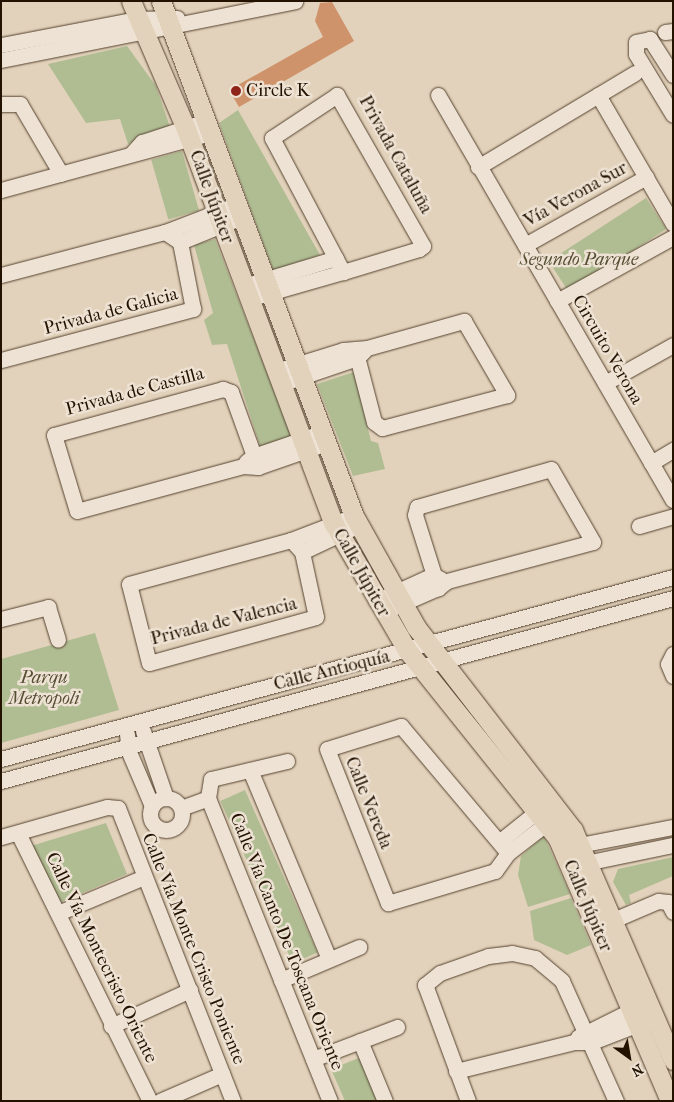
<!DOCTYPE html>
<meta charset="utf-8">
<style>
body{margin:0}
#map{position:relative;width:674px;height:1102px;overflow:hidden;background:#e3d2bb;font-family:"IM FELL French Canon",serif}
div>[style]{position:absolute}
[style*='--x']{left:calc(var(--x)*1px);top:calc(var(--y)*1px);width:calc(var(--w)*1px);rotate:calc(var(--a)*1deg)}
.green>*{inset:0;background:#b0bd93;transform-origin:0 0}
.building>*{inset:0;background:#cf936b}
.roads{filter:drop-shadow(0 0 1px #54422f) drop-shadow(0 0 1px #54422f)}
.minor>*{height:15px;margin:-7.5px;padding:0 7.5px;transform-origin:7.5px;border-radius:7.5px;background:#ede2d3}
.minor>.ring{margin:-7.5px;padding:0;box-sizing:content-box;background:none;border:15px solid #ede2d3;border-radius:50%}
.major>*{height:19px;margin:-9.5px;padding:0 9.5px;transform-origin:9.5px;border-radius:9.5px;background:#e3d2bb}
.dots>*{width:14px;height:14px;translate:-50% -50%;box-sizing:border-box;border:2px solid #ede2d3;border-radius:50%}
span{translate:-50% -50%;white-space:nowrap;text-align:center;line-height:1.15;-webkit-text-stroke:5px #ede2d3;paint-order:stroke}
.poi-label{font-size:18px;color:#241200}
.left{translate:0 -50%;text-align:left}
.street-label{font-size:18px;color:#241200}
.park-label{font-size:18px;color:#554e33;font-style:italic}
.frame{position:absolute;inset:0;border:2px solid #241200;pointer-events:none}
.north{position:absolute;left:604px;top:1032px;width:50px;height:50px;-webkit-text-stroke:4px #ede2d3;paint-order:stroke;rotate:148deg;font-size:14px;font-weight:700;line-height:20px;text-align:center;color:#241200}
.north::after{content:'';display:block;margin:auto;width:18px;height:22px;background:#241200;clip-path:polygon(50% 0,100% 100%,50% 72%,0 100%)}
</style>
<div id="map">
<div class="green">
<div style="clip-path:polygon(127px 46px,156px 86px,170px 127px,128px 144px,120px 119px,86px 123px,48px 64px)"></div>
<div style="clip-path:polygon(238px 110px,320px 255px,273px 270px,219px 123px)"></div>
<div style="left:182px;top:151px;width:62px;height:32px;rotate:74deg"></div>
<div style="left:646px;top:198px;width:37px;height:116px;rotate:57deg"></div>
<div style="clip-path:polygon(215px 239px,292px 438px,260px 446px,227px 344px,212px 345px,204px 320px,213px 313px,194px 245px)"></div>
<div style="clip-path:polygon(354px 372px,371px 441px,378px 443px,385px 469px,353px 476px,317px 384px)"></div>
<div style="clip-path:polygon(95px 633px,119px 710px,1px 743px,1px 659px)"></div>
<div style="left:245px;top:790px;width:178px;height:27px;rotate:66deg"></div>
<div style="clip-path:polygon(106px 823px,127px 874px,61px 902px,31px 846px)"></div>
<div style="clip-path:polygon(544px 836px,570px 894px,528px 907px,518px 875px,521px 856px)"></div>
<div style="clip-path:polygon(673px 857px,673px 876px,629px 895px,631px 903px,626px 905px,613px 882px,618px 869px)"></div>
<div style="clip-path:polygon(571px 898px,591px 945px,567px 955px,534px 940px,530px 911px)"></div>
<div style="clip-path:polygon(359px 1058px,378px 1101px,345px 1101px,331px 1069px)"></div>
</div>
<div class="building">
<div style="clip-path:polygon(332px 2px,354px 41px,239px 107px,229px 90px,323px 37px,315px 21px,320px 3px)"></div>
</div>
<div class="roads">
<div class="minor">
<div style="--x:665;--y:32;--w:8;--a:-7"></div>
<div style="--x:1;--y:45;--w:138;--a:-10.8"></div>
<div style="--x:137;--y:19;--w:40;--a:-1.4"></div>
<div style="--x:1;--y:60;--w:300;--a:-11.3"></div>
<div style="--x:673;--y:75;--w:43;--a:-122.6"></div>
<div style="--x:650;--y:39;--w:14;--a:168"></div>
<div style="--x:636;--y:42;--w:12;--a:90"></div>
<div style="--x:636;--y:54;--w:71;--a:58.8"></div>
<div style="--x:438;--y:95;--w:468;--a:59.9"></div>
<div style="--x:598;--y:95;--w:149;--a:59.8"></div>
<div style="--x:1;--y:104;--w:19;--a:0"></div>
<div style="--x:20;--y:104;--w:81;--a:59.6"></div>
<div style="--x:132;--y:153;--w:15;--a:-48"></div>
<div style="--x:142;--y:142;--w:67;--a:-18.2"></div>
<div style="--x:478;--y:167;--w:183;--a:-30.9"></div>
<div style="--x:1;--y:190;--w:218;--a:-15.2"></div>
<div style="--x:180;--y:242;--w:67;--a:-22"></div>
<div style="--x:525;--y:245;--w:139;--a:-29.3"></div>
<div style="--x:1;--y:275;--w:170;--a:-14.7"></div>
<div style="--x:165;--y:232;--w:78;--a:-21"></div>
<div style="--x:244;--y:286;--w:96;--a:-16.9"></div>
<div style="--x:248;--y:299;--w:99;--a:-15.9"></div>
<div style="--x:343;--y:272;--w:79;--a:-16.8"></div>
<div style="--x:419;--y:249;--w:5;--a:-37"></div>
<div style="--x:423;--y:246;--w:174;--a:-119.7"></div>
<div style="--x:337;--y:95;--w:78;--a:146.5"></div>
<div style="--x:272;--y:138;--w:152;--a:62.1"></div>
<div style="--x:557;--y:301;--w:132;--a:-28.9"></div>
<div style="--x:1;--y:360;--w:199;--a:-14.9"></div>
<div style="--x:193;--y:309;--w:68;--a:-101"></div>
<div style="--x:180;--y:242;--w:18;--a:-146"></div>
<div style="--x:276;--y:371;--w:70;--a:-17.4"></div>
<div style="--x:343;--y:350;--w:24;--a:-5"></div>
<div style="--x:367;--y:348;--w:101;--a:-15.6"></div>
<div style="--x:464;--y:321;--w:86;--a:59.8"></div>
<div style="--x:507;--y:395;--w:129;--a:165.2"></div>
<div style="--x:382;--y:428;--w:10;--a:-143"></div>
<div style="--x:374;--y:422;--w:75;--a:-104.6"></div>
<div style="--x:605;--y:383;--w:78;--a:-29.2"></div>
<div style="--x:281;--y:384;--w:80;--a:-18.9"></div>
<div style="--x:357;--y:358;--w:10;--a:-45"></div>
<div style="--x:246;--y:462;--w:9;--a:-41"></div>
<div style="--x:253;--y:456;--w:72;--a:-18.7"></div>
<div style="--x:651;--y:463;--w:26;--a:-31"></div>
<div style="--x:258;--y:467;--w:80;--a:-109.8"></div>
<div style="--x:231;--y:392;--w:9;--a:-159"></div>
<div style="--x:223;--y:389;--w:175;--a:164.8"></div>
<div style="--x:54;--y:435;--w:79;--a:73.2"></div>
<div style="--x:77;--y:511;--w:172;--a:-15.2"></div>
<div style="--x:243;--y:466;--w:15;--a:4"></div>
<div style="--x:258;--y:467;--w:70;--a:-19.2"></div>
<div style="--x:639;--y:526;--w:35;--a:-16"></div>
<div style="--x:291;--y:540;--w:16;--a:47"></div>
<div style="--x:302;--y:552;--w:66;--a:77.8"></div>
<div style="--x:316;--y:617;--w:173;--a:164.6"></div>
<div style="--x:149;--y:663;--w:81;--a:-104.2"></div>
<div style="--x:129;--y:584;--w:168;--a:-15.2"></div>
<div style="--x:291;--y:540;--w:67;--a:-20.9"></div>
<div style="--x:302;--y:552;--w:63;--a:-25.3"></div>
<div style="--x:376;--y:601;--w:63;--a:-24.5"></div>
<div style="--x:433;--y:575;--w:9;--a:27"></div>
<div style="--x:383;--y:612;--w:60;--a:-23.6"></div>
<div style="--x:438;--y:588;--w:11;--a:-38"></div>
<div style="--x:447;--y:581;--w:151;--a:-15"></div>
<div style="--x:593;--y:542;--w:84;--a:-119.9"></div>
<div style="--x:551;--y:469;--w:139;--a:164.2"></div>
<div style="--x:417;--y:507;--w:8;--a:104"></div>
<div style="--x:415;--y:515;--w:77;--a:72.5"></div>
<div style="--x:1;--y:619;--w:49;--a:-14.3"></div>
<div style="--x:48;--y:607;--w:34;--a:73"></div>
<div style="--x:673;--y:654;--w:11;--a:117"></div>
<div style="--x:668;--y:664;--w:13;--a:67"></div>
<div style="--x:143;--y:731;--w:71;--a:71.1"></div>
<div style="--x:127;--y:734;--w:18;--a:84"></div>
<div style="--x:129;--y:752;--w:59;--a:66.9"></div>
<div style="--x:1;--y:759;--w:696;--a:-15.15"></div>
<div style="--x:287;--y:761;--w:78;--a:166.7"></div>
<div style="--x:211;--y:779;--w:19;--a:99"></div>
<div style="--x:208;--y:798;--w:327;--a:68.1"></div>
<div style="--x:250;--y:770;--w:205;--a:67.3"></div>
<div style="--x:1;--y:781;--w:696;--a:-15.23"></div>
<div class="ring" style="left:150px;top:798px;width:17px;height:17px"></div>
<div style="--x:181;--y:808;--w:29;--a:-20"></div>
<div style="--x:18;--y:833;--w:299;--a:63.8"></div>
<div style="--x:1;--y:837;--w:110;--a:-15.8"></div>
<div style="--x:107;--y:807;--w:11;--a:5"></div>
<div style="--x:118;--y:808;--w:315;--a:68.6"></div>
<div style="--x:500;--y:841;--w:56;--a:-38.5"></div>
<div style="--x:569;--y:847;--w:106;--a:-10.9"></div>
<div style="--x:508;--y:853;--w:166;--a:-130.1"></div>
<div style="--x:401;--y:726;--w:77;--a:162.7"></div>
<div style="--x:327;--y:749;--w:166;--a:68.4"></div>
<div style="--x:388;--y:903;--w:112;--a:-16.7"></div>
<div style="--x:495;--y:871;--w:22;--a:-54"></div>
<div style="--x:508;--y:853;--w:59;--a:-37.5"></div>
<div style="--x:576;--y:865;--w:99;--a:-11.7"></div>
<div style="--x:58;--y:913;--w:93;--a:-22.7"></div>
<div style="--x:604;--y:924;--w:59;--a:-23.1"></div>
<div style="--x:658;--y:901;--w:10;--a:6"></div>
<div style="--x:668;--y:902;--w:11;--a:63"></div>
<div style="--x:281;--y:980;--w:85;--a:-22.9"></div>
<div style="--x:111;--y:1026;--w:87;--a:-24.5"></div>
<div style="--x:578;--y:1037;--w:69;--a:-26.6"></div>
<div style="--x:360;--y:1041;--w:65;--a:67.4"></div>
<div style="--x:313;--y:1059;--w:90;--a:-20.9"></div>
<div style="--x:456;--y:1071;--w:122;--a:-13.8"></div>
<div style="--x:574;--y:1042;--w:18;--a:0"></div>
<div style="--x:592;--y:1042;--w:58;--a:-21.3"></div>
<div style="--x:160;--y:1101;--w:68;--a:-23.5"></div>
<div style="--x:468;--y:1101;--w:124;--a:-110.3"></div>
<div style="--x:425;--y:985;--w:19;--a:-39"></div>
<div style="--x:440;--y:973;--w:51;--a:-19.5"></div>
<div style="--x:488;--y:956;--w:24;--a:-7"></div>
<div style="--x:512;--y:953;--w:24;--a:12"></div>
<div style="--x:535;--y:958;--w:35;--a:40"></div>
<div style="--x:562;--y:981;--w:132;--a:65.8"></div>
</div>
<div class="major">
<div style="--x:131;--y:1;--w:139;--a:66.7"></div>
<div style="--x:186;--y:129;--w:422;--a:69.5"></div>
<div style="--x:334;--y:524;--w:146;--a:59.9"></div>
<div style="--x:407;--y:650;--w:240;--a:51.3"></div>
<div style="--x:557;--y:837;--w:287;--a:66.8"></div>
<div style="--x:161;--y:1;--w:550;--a:69.46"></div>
<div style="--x:354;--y:516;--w:127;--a:60.8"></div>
<div style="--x:416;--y:627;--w:257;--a:52.3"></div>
<div style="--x:573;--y:830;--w:251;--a:66.5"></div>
</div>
</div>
<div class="dots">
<div style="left:236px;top:91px;background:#8f2418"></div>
</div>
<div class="poi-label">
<span class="left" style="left:246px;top:91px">Circle K</span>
</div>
<div class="street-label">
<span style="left:395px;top:155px;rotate:61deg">Privada Cataluña</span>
<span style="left:576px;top:195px;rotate:-29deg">Vía Verona Sur</span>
<span style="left:211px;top:197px;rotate:70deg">Calle Júpiter</span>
<span style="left:111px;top:312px;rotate:-15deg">Privada de Galicia</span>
<span style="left:607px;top:350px;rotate:60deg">Circuito Verona</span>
<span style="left:135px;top:392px;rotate:-15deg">Privada de Castilla</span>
<span style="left:361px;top:573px;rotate:61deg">Calle Júpiter</span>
<span style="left:224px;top:622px;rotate:-14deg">Privada de Valencia</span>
<span style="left:332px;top:671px;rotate:-14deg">Calle Antioquía</span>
<span style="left:368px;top:803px;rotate:68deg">Calle Vereda</span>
<span style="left:587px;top:906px;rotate:67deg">Calle Júpiter</span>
<span style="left:286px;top:942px;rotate:68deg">Calle Vía Canto De Toscana Oriente</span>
<span style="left:193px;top:949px;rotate:68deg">Calle Vía Monte Cristo Poniente</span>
<span style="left:101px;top:958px;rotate:64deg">Calle Vía Montecristo Oriente</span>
</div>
<div class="park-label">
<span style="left:579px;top:260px">Segundo Parque</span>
<span style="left:44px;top:689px">Parqu<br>Metropoli</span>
</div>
<div class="frame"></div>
<div class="north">N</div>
</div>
